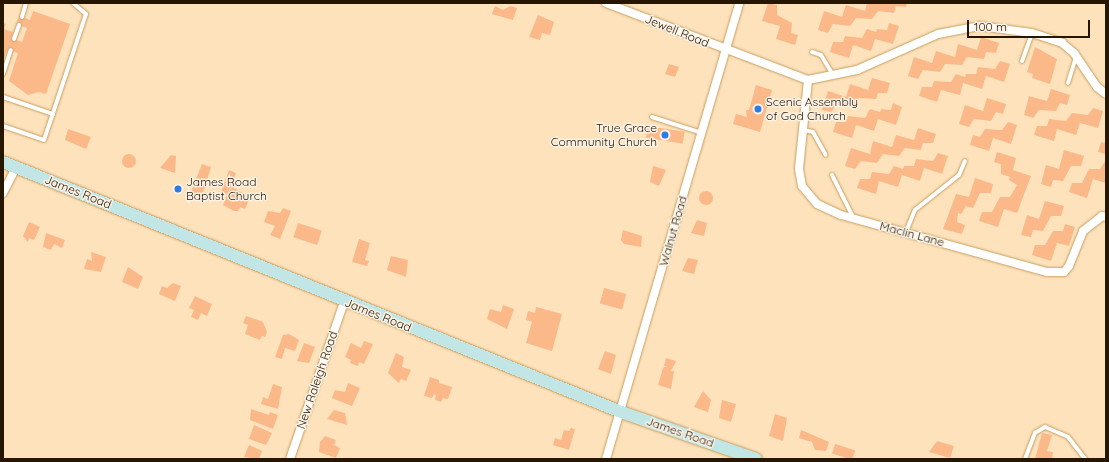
<!DOCTYPE html>
<style>
body{margin:0}
#map{position:relative;width:1109px;height:462px;overflow:hidden;background:#fde2bc;font-family:Quicksand,sans-serif}
div>[style]{position:absolute}
[style*='--x']{left:calc(var(--x)*1px);top:calc(var(--y)*1px);width:calc(var(--w)*1px);rotate:calc(var(--a)*1deg)}
.building>*{inset:0;background:#fbb98a;transform-origin:0 0}
.round{border-radius:50%}
.roads{filter:drop-shadow(0 0 1px #c89e5d) drop-shadow(0 0 1px #c89e5d)}
.service>*{height:4px;margin:-2px;padding:0 2px;transform-origin:2px;border-radius:2px;background:#fff}
.minor>*{height:8px;margin:-4px;padding:0 4px;transform-origin:4px;border-radius:4px;background:#fff}
.secondary>*{height:12px;margin:-6px;padding:0 6px;transform-origin:6px;border-radius:6px;background:#c2e6e6}
.dots>*{width:11px;height:11px;translate:-50% -50%;box-sizing:border-box;border:2px solid #fcf3e6;border-radius:50%}
span{translate:-50% -50%;white-space:nowrap;text-align:center;line-height:1.15;-webkit-text-stroke:3px #fcf3e6;paint-order:stroke}
.street-label{font-size:12px;color:#261600}
.poi-label{font-size:12px;color:#261600}
.left{translate:0 -50%;text-align:left}
.right{translate:-100% -50%;text-align:right}
.frame{position:absolute;inset:0;border:4px solid #261600;pointer-events:none}
.scale{position:absolute;left:967px;top:20px;width:123px;height:18px;box-sizing:border-box;border:2px solid #261600;border-top:0;padding-left:5px;font-size:12px;line-height:14px;white-space:nowrap;color:#261600;-webkit-text-stroke:3px #fcf3e6;paint-order:stroke}
</style>
<div id="map">
<div class="building">
<div style="clip-path:polygon(768px 3px,777px 5px,777px 15px,792px 23px,791px 33px,798px 35px,795px 45px,776px 39px,780px 26px,762px 21px)"></div>
<div style="clip-path:polygon(867px 3px,907px 3px,906px 7px,896px 6px,894px 13px,878px 11px,872px 19px,856px 18px,850px 26px,833px 24px,828px 33px,818px 30px,824px 11px,842px 17px,846px 5px,865px 11px)"></div>
<div style="clip-path:polygon(495px 6px,503px 10px,510px 6px,517px 8px,513px 20px,492px 14px)"></div>
<div style="clip-path:polygon(33px 11px,70px 24px,46px 94px,39px 92px,28px 95px,9px 81px,18px 53px,8px 49px,3px 61px,3px 23px,6px 24px,4px 29px,13px 32px,11px 38px,22px 42px,27px 28px,16px 24px,19px 16px,30px 20px)"></div>
<div style="clip-path:polygon(538px 15px,554px 22px,550px 35px,542px 33px,540px 40px,529px 37px)"></div>
<div style="clip-path:polygon(889px 23px,899px 26px,893px 44px,875px 39px,871px 51px,853px 45px,849px 58px,830px 52px,833px 42px,843px 42px,845px 36px,862px 38px,867px 29px,876px 32px,877px 29px,887px 30px)"></div>
<div style="clip-path:polygon(981px 37px,999px 43px,996px 53px,986px 52px,984px 59px,967px 57px,962px 65px,945px 64px,940px 72px,923px 70px,918px 79px,908px 76px,914px 57px,932px 63px,936px 51px,955px 57px,958px 44px,977px 50px)"></div>
<div style="clip-path:polygon(1035px 47px,1057px 59px,1050px 84px,1032px 78px,1033px 74px,1027px 72px)"></div>
<div style="clip-path:polygon(1000px 61px,1010px 64px,1004px 82px,986px 76px,982px 89px,963px 83px,960px 95px,941px 90px,937px 102px,919px 96px,922px 87px,932px 87px,934px 81px,951px 82px,956px 74px,965px 77px,966px 74px,976px 74px,978px 67px,995px 69px)"></div>
<div style="clip-path:polygon(669px 64px,679px 67px,675px 77px,665px 74px)"></div>
<div style="clip-path:polygon(872px 78px,890px 83px,887px 93px,878px 93px,876px 99px,859px 98px,854px 106px,837px 104px,831px 112px,822px 110px,828px 91px,846px 97px,850px 84px,868px 90px)"></div>
<div style="clip-path:polygon(756px 85px,772px 90px,760px 132px,733px 124px,736px 114px,747px 117px,746px 110px,749px 110px)"></div>
<div style="clip-path:polygon(1051px 89px,1070px 95px,1067px 105px,1060px 103px,1056px 111px,1039px 110px,1033px 118px,1024px 115px,1029px 96px,1047px 101px)"></div>
<div style="clip-path:polygon(987px 98px,1006px 104px,1003px 114px,996px 112px,991px 121px,974px 119px,969px 127px,959px 124px,965px 105px,983px 111px)"></div>
<div style="clip-path:polygon(893px 103px,902px 107px,896px 125px,878px 119px,874px 131px,856px 125px,852px 138px,833px 132px,836px 122px,846px 122px,848px 116px,865px 118px,870px 109px,880px 112px,881px 109px,891px 110px)"></div>
<div style="clip-path:polygon(1093px 108px,1103px 111px,1098px 128px,1080px 123px,1076px 135px,1057px 129px,1054px 141px,1034px 135px,1037px 126px,1047px 126px,1049px 119px,1066px 121px,1072px 113px,1088px 115px)"></div>
<div style="clip-path:polygon(1008px 122px,1017px 125px,1011px 144px,993px 138px,989px 151px,970px 145px,973px 135px,980px 137px,985px 129px,1002px 130px)"></div>
<div style="left:648px;top:126px;width:37px;height:12px;rotate:9deg"></div>
<div style="clip-path:polygon(918px 128px,936px 134px,933px 143px,923px 143px,921px 150px,905px 148px,899px 156px,883px 154px,877px 163px,861px 161px,855px 169px,845px 166px,851px 148px,870px 154px,873px 141px,892px 147px,896px 135px,914px 140px)"></div>
<div style="clip-path:polygon(68px 129px,91px 137px,86px 149px,65px 140px)"></div>
<div style="clip-path:polygon(1101px 142px,1106px 143px,1106px 154px,1098px 152px)"></div>
<div style="clip-path:polygon(1064px 150px,1084px 156px,1081px 166px,1071px 166px,1063px 181px,1053px 180px,1051px 187px,1041px 184px,1046px 165px,1059px 169px)"></div>
<div style="clip-path:polygon(997px 152px,1016px 158px,1013px 170px,1031px 176px,1017px 213px,1004px 209px,998px 227px,979px 221px,982px 212px,992px 212px,1000px 197px,1010px 197px,1017px 185px,1009px 180px,1010px 177px,1001px 174px,1001px 164px,994px 162px)"></div>
<div style="clip-path:polygon(938px 153px,948px 156px,942px 174px,924px 168px,920px 181px,902px 175px,898px 187px,879px 181px,876px 194px,857px 188px,860px 179px,870px 179px,872px 172px,889px 174px,894px 166px,903px 169px,904px 166px,914px 166px,916px 159px,933px 161px)"></div>
<div class="round" style="left:122px;top:154px;width:14px;height:14px"></div>
<div style="clip-path:polygon(171px 155px,176px 156px,175px 173px,160px 168px)"></div>
<div style="clip-path:polygon(1106px 160px,1106px 183px,1093px 179px,1087px 198px,1069px 192px,1072px 183px,1082px 183px,1089px 169px,1100px 169px)"></div>
<div style="clip-path:polygon(202px 164px,211px 167px,202px 196px,191px 192px)"></div>
<div style="clip-path:polygon(653px 166px,666px 170px,659px 186px,650px 182px)"></div>
<div style="clip-path:polygon(229px 170px,236px 173px,228px 193px,232px 187px,250px 197px,245px 209px,240px 207px,238px 211px,234px 211px,223px 205px,227px 195px,221px 192px)"></div>
<div style="clip-path:polygon(975px 178px,993px 184px,991px 193px,980px 193px,973px 208px,966px 206px,961px 214px,958px 213px,957px 222px,965px 225px,962px 234px,943px 229px,956px 194px,969px 197px)"></div>
<div class="round" style="left:699px;top:191px;width:14px;height:14px"></div>
<div style="clip-path:polygon(1045px 201px,1064px 206px,1061px 216px,1051px 216px,1043px 231px,1033px 230px,1031px 237px,1021px 235px,1027px 215px,1039px 219px)"></div>
<div style="clip-path:polygon(283px 208px,291px 211px,280px 239px,270px 235px,275px 226px,264px 222px,268px 211px,280px 213px)"></div>
<div style="clip-path:polygon(697px 220px,707px 223px,704px 236px,691px 233px)"></div>
<div style="clip-path:polygon(29px 222px,40px 227px,34px 240px,29px 238px,28px 242px,23px 236px)"></div>
<div style="left:298px;top:223px;width:25px;height:15px;rotate:18deg"></div>
<div style="clip-path:polygon(1065px 224px,1075px 227px,1069px 246px,1057px 243px,1051px 261px,1032px 255px,1035px 245px,1045px 245px,1053px 231px,1063px 231px)"></div>
<div style="clip-path:polygon(623px 230px,642px 236px,641px 247px,624px 244px,621px 240px)"></div>
<div style="clip-path:polygon(46px 233px,65px 240px,62px 248px,54px 244px,51px 250px,43px 247px)"></div>
<div style="clip-path:polygon(359px 239px,370px 243px,365px 260px,369px 261px,367px 266px,352px 262px)"></div>
<div style="clip-path:polygon(91px 252px,106px 257px,101px 272px,84px 269px,87px 259px,92px 261px)"></div>
<div style="clip-path:polygon(391px 256px,408px 260px,406px 277px,387px 270px)"></div>
<div style="clip-path:polygon(688px 258px,698px 260px,694px 274px,682px 271px)"></div>
<div style="clip-path:polygon(128px 267px,143px 277px,138px 289px,122px 282px)"></div>
<div style="clip-path:polygon(173px 283px,181px 286px,175px 301px,159px 294px,162px 286px,167px 288px)"></div>
<div style="left:604px;top:288px;width:23px;height:16px;rotate:15deg"></div>
<div style="clip-path:polygon(195px 296px,212px 304px,207px 316px,201px 313px,198px 320px,191px 317px,194px 310px,189px 308px)"></div>
<div style="clip-path:polygon(503px 305px,514px 309px,507px 329px,487px 319px,490px 309px,501px 312px)"></div>
<div style="clip-path:polygon(536px 307px,562px 314px,552px 351px,526px 343px,532px 322px,526px 320px,528px 311px,535px 313px)"></div>
<div style="clip-path:polygon(246px 316px,263px 322px,267px 332px,265px 337px,262px 336px,260px 340px,245px 334px,248px 325px,243px 323px)"></div>
<div style="clip-path:polygon(289px 334px,299px 340px,295px 351px,285px 348px,282px 359px,275px 357px,283px 335px)"></div>
<div style="clip-path:polygon(364px 341px,373px 344px,364px 364px,359px 362px,358px 366px,350px 363px,351px 360px,345px 357px,351px 343px,361px 348px)"></div>
<div style="clip-path:polygon(304px 343px,315px 347px,309px 363px,297px 361px)"></div>
<div style="clip-path:polygon(605px 351px,616px 355px,611px 374px,598px 369px)"></div>
<div style="clip-path:polygon(396px 353px,404px 357px,402px 367px,411px 370px,406px 381px,401px 379px,399px 383px,388px 373px)"></div>
<div style="clip-path:polygon(666px 358px,676px 361px,671px 371px,674px 371px,671px 389px,658px 385px,663px 368px,666px 366px,664px 366px)"></div>
<div style="clip-path:polygon(430px 377px,439px 380px,439px 383px,452px 387px,448px 399px,443px 398px,441px 402px,435px 400px,436px 395px,434px 394px,432px 398px,424px 396px)"></div>
<div style="clip-path:polygon(348px 383px,360px 388px,352px 406px,332px 398px,335px 390px,345px 392px)"></div>
<div style="clip-path:polygon(273px 384px,282px 387px,278px 409px,261px 404px,263px 397px,268px 399px)"></div>
<div style="clip-path:polygon(703px 391px,711px 400px,708px 412px,694px 407px)"></div>
<div style="clip-path:polygon(722px 400px,736px 404px,731px 422px,719px 418px)"></div>
<div style="clip-path:polygon(251px 409px,269px 415px,270px 412px,278px 415px,273px 429px,250px 420px)"></div>
<div style="clip-path:polygon(334px 410px,345px 413px,347px 425px,327px 419px)"></div>
<div style="clip-path:polygon(775px 414px,787px 418px,783px 441px,769px 436px)"></div>
<div style="clip-path:polygon(254px 425px,272px 433px,266px 445px,249px 439px)"></div>
<div style="clip-path:polygon(571px 428px,575px 429px,569px 450px,553px 445px,555px 438px,561px 440px,564px 430px,569px 431px)"></div>
<div style="clip-path:polygon(801px 430px,829px 442px,826px 451px,815px 450px,812px 442px,799px 438px)"></div>
<div style="clip-path:polygon(1042px 433px,1052px 435px,1047px 451px,1053px 452px,1052px 459px,1035px 459px)"></div>
<div style="clip-path:polygon(325px 436px,336px 440px,334px 445px,340px 448px,336px 458px,319px 452px,320px 442px)"></div>
<div style="clip-path:polygon(937px 441px,954px 446px,950px 458px,929px 452px)"></div>
<div style="left:835px;top:444px;width:21px;height:10px;rotate:17deg"></div>
<div style="clip-path:polygon(249px 445px,262px 451px,259px 459px,244px 457px)"></div>
</div>
<div class="roads">
<div class="service">
<div style="--x:22;--y:17;--w:15;--a:-74"></div>
<div style="--x:14;--y:39;--w:15;--a:-70"></div>
<div style="--x:812;--y:52;--w:9;--a:18"></div>
<div style="--x:821;--y:55;--w:23;--a:59"></div>
<div style="--x:1022;--y:61;--w:30;--a:-70"></div>
<div style="--x:3;--y:74;--w:25;--a:-72"></div>
<div style="--x:1068;--y:83;--w:28;--a:-73"></div>
<div style="--x:3;--y:97;--w:53;--a:18.8"></div>
<div style="--x:652;--y:117;--w:52;--a:17.7"></div>
<div style="--x:3;--y:126;--w:43;--a:18.9"></div>
<div style="--x:44;--y:140;--w:133;--a:-71.6"></div>
<div style="--x:86;--y:14;--w:17;--a:-140"></div>
<div style="--x:803;--y:130;--w:10;--a:11"></div>
<div style="--x:813;--y:132;--w:26;--a:61"></div>
<div style="--x:832;--y:175;--w:47;--a:63.4"></div>
<div style="--x:906;--y:232;--w:24;--a:-68"></div>
<div style="--x:915;--y:210;--w:56;--a:-38.5"></div>
<div style="--x:959;--y:175;--w:15;--a:-67"></div>
<div style="--x:1025;--y:459;--w:28;--a:-69"></div>
<div style="--x:1035;--y:433;--w:12;--a:-31"></div>
<div style="--x:1045;--y:427;--w:25;--a:23"></div>
<div style="--x:1068;--y:437;--w:28;--a:52"></div>
</div>
<div class="minor">
<div style="--x:606;--y:3;--w:216;--a:20.9"></div>
<div style="--x:808;--y:80;--w:50;--a:-11.5"></div>
<div style="--x:857;--y:70;--w:89;--a:-24"></div>
<div style="--x:938;--y:34;--w:43;--a:-10.8"></div>
<div style="--x:980;--y:26;--w:52;--a:7.7"></div>
<div style="--x:1032;--y:33;--w:32;--a:18"></div>
<div style="--x:1062;--y:43;--w:16;--a:40"></div>
<div style="--x:1074;--y:53;--w:41;--a:55.9"></div>
<div style="--x:1097;--y:87;--w:11;--a:38"></div>
<div style="--x:808;--y:80;--w:89;--a:95.8"></div>
<div style="--x:799;--y:169;--w:17;--a:80"></div>
<div style="--x:802;--y:186;--w:23;--a:50"></div>
<div style="--x:817;--y:204;--w:26;--a:25"></div>
<div style="--x:841;--y:215;--w:214;--a:15.5"></div>
<div style="--x:1047;--y:272;--w:17;--a:0"></div>
<div style="--x:1064;--y:272;--w:8;--a:-50"></div>
<div style="--x:1069;--y:266;--w:38;--a:-68"></div>
<div style="--x:1083;--y:231;--w:24;--a:-38"></div>
<div style="--x:1102;--y:216;--w:4;--a:14"></div>
<div style="--x:3;--y:193;--w:29;--a:-63"></div>
<div style="--x:290;--y:459;--w:166;--a:-71"></div>
<div style="--x:606;--y:459;--w:475;--a:-73.7"></div>
</div>
<div class="secondary">
<div style="--x:3;--y:162;--w:667;--a:22.02"></div>
<div style="--x:621;--y:412;--w:143;--a:19.2"></div>
</div>
</div>
<div class="dots">
<div style="left:758px;top:109px;background:#2b7ce7"></div>
<div style="left:665px;top:135px;background:#2b7ce7"></div>
<div style="left:178px;top:189px;background:#2b7ce7"></div>
</div>
<div class="street-label">
<span style="left:677px;top:31px;rotate:22deg">Jewell Road</span>
<span style="left:78px;top:192px;rotate:22deg">James Road</span>
<span style="left:673px;top:231px;rotate:-74deg">Walnut Road</span>
<span style="left:912px;top:234px;rotate:15deg">Maclin Lane</span>
<span style="left:378px;top:315px;rotate:22deg">James Road</span>
<span style="left:317px;top:380px;rotate:-71deg">New Raleigh Road</span>
<span style="left:680px;top:432px;rotate:19deg">James Road</span>
</div>
<div class="poi-label">
<span class="left" style="left:766px;top:109px">Scenic Assembly<br>of God Church</span>
<span class="right" style="left:657px;top:135px">True Grace<br>Community Church</span>
<span class="left" style="left:186px;top:189px">James Road<br>Baptist Church</span>
</div>
<div class="frame"></div>
<div class="scale">100 m</div>
</div>
